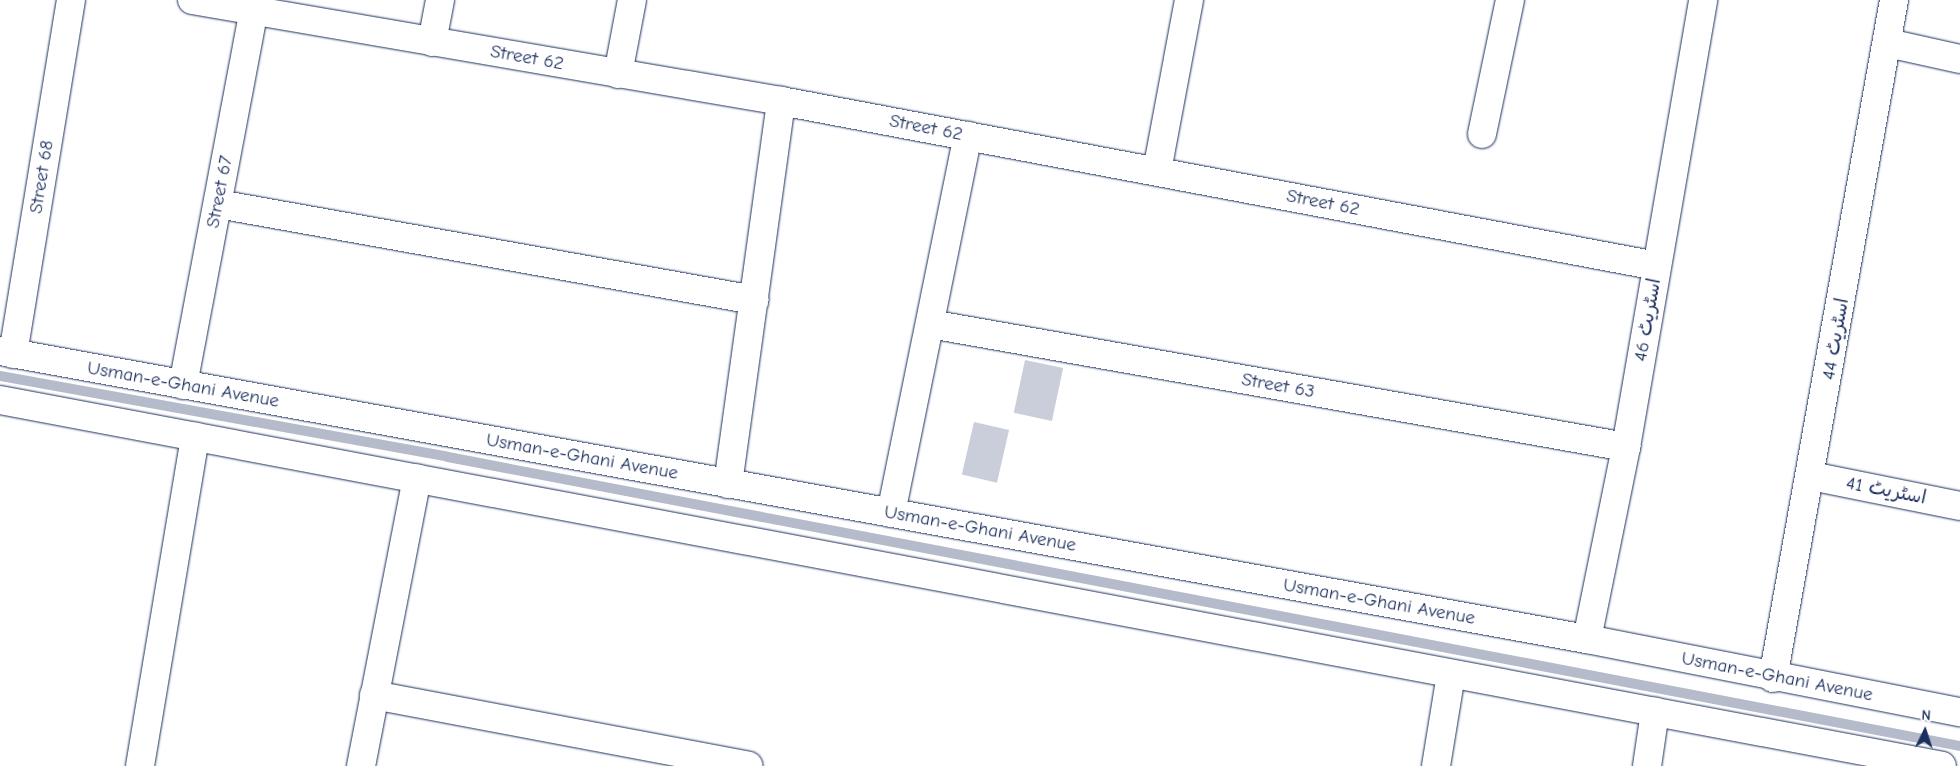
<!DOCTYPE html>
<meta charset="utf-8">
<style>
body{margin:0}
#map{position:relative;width:1960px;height:766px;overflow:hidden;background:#fff;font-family:"Comic Neue","Playpen Sans Arabic",sans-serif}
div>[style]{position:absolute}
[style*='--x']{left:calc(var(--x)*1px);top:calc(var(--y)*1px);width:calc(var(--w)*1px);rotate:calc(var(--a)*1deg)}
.stream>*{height:10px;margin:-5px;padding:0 5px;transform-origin:5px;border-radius:5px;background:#b5bbca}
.building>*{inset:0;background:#caceda;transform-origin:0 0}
.roads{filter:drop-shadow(0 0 1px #1b2f5e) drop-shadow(0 0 1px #1b2f5e)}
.minor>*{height:28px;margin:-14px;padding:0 14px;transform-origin:14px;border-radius:14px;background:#fff}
.major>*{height:28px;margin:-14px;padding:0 14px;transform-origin:14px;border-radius:14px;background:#fff}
span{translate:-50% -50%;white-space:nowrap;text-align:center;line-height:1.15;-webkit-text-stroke:4px #fff;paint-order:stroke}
.street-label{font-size:19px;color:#1b2f5e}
.north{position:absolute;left:1900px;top:706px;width:50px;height:50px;-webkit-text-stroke:4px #fff;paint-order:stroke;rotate:4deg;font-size:14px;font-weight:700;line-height:20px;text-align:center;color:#1b2f5e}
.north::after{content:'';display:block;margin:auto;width:18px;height:22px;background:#1b2f5e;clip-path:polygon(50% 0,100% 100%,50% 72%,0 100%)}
</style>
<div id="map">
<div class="stream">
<div style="--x:0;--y:376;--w:455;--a:10.2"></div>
<div style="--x:448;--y:457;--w:1539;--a:10.82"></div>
</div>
<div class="building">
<div style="left:1025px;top:360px;width:39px;height:54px;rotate:12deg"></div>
<div style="left:974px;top:422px;width:36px;height:54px;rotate:13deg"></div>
</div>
<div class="roads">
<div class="minor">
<div style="--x:192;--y:0;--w:598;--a:9.73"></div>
<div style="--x:781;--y:101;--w:891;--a:10.67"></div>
<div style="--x:432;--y:42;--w:43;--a:-79.2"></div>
<div style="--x:1888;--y:43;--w:74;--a:12.5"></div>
<div style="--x:618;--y:74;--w:75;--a:-79.3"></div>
<div style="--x:1482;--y:134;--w:137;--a:-78.2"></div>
<div style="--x:1157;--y:171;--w:174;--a:-79.4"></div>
<div style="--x:218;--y:204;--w:545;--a:10.15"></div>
<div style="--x:930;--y:324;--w:707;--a:10.02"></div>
<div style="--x:13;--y:354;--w:359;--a:-80.7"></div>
<div style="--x:183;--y:385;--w:392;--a:-79.3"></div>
<div style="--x:1811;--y:476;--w:152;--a:11.4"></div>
<div style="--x:728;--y:484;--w:387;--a:-82.1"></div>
<div style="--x:891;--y:513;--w:385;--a:-78.5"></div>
<div style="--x:1587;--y:639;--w:196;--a:-78.5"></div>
<div style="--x:1626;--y:447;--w:454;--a:-80.2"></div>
<div style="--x:1773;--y:678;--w:689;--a:-79.88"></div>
<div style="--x:374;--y:695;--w:381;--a:10.7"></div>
<div style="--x:140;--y:766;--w:334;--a:-80.5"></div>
<div style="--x:361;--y:766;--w:293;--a:-79"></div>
<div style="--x:1436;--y:766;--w:93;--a:-80.7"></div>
<div style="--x:1647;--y:766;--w:55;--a:-81.6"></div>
</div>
<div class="major">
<div style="--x:0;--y:351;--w:1613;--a:10.29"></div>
<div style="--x:1587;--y:639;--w:380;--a:11.1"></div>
<div style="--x:0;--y:400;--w:1976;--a:10.67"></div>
</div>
</div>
<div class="street-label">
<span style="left:527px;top:58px;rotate:10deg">Street 62</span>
<span style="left:926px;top:128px;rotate:11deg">Street 62</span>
<span style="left:42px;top:177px;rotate:-81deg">Street 68</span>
<span style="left:220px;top:192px;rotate:-79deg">Street 67</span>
<span style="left:1323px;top:203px;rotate:11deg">Street 62</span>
<span style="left:1648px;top:320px;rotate:-80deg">اسٹریٹ 46</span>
<span style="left:1836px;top:339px;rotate:-80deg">اسٹریٹ 44</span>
<span style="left:183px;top:385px;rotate:10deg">Usman-e-Ghani Avenue</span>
<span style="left:1278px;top:386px;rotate:10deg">Street 63</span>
<span style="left:582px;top:457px;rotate:10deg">Usman-e-Ghani Avenue</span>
<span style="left:1886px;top:491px;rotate:11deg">اسٹریٹ 41</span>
<span style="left:980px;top:529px;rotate:10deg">Usman-e-Ghani Avenue</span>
<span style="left:1379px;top:602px;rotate:10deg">Usman-e-Ghani Avenue</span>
<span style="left:1777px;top:677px;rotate:11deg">Usman-e-Ghani Avenue</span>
</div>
<div class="north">N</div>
</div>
